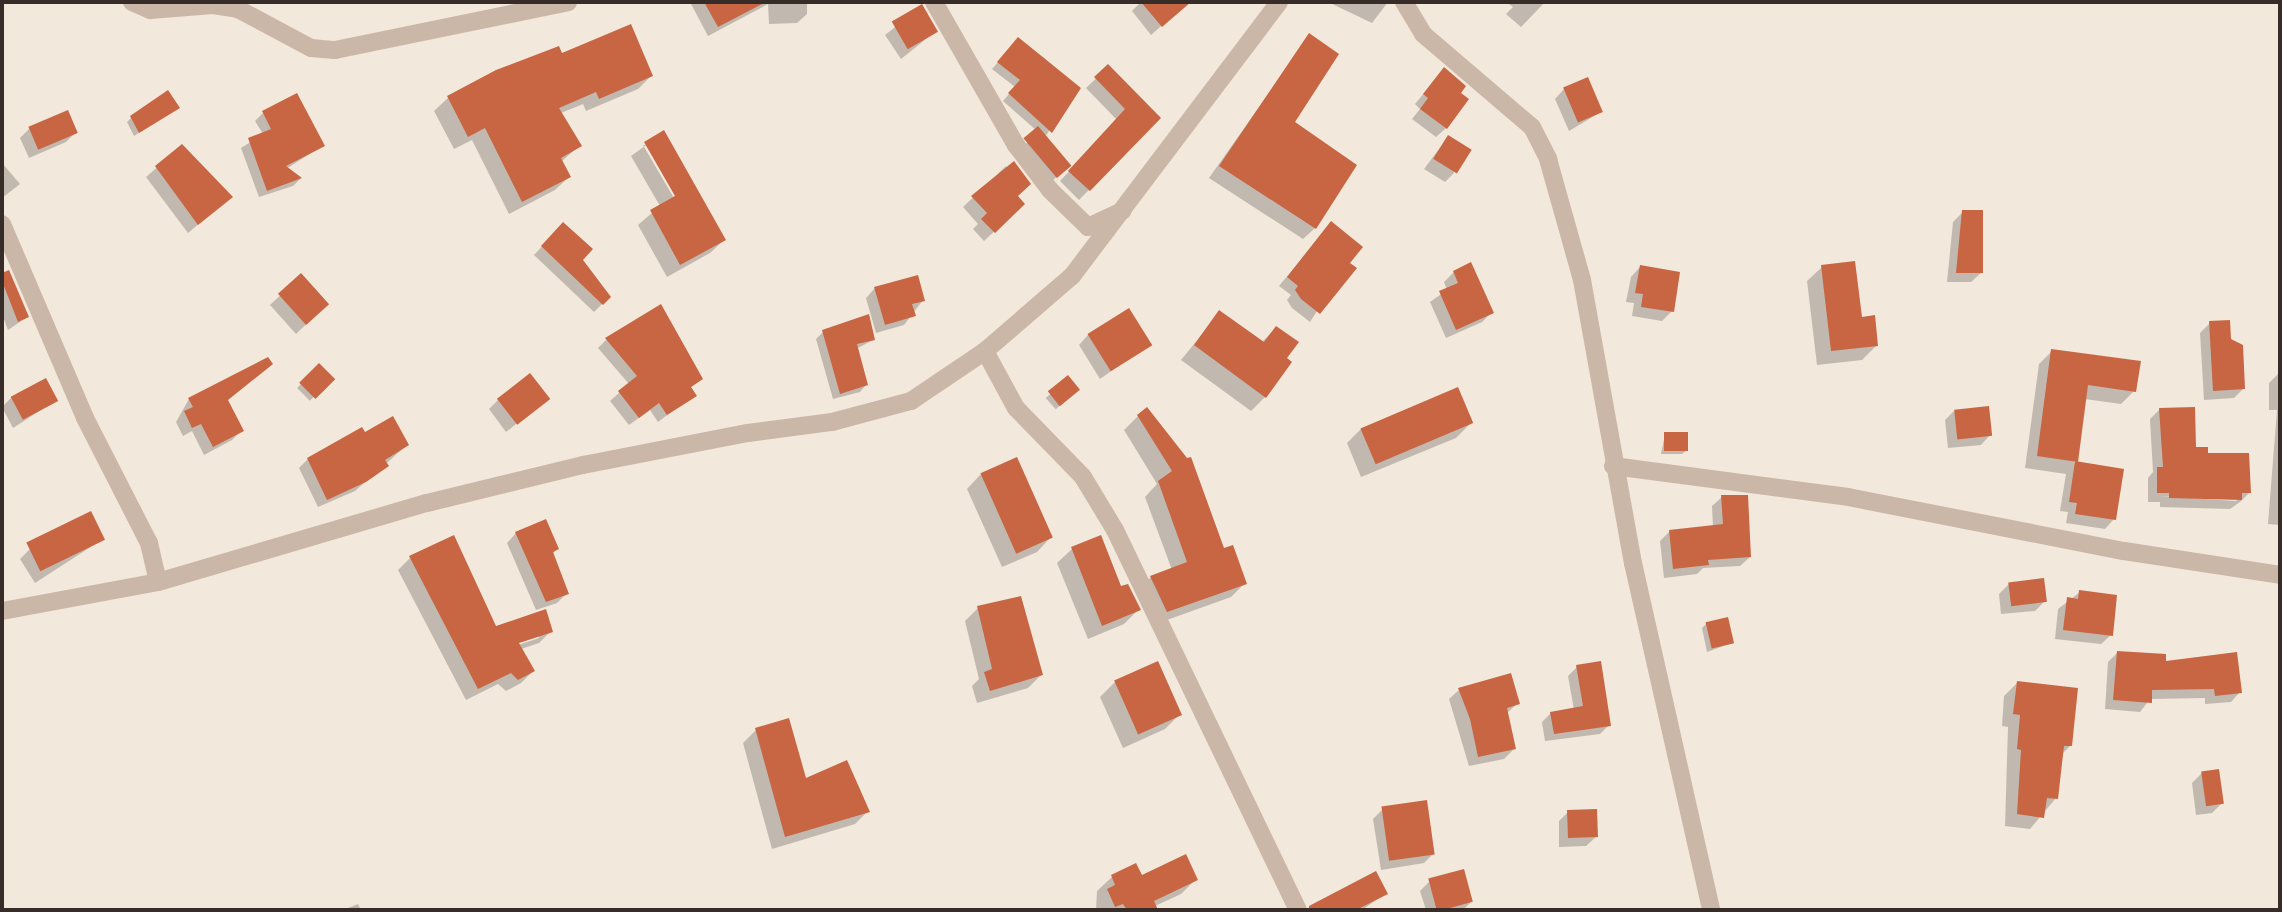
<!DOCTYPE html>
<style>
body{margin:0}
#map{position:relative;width:2282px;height:912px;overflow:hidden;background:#f2e8db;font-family:"PT Sans Narrow",sans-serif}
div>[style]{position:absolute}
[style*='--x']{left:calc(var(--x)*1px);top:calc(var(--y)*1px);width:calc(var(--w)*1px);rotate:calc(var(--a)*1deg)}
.shadow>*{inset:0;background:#0003;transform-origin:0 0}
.building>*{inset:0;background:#c86543;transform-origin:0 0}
.minor>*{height:18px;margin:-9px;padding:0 9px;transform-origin:9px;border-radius:9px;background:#cbb7a7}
span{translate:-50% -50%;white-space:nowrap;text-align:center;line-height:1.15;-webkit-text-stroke:5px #faf2e7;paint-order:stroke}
.frame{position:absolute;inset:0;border:4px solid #372c28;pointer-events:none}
</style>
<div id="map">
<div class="shadow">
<div style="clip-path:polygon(690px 2px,807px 2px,807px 14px,797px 23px,769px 24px,768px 4px,708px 36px)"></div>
<div style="clip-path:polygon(1141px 2px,1183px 2px,1185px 5px,1151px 35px,1132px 11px)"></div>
<div style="clip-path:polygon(1328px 2px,1388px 2px,1372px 23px)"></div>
<div style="clip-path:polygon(1506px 2px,1545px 2px,1521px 27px,1506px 14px,1513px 7px)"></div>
<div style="clip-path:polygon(922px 6px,936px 31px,901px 59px,885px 35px)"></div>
<div style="clip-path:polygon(1309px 36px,1293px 122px,1315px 228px,1303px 239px,1209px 178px)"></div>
<div style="clip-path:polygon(1012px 46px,1043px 57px,1078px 88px,1045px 137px,1064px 170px,1052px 181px,1024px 147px,1036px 130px,1003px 101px,1015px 87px,992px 69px)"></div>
<div style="clip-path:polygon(561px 55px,651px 76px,638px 89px,586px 111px,583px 104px,561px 113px,580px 145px,561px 162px,569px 177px,555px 190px,509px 214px,472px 140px,454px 149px,434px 111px,448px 98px,496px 72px)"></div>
<div style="clip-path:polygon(1108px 67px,1159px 118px,1079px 200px,1060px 181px,1117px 120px,1086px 88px)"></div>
<div style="clip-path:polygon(1444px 69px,1459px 93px,1446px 128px,1436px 137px,1412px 119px,1420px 109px,1415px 104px)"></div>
<div style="clip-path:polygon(1564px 89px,1601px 112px,1569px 131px,1555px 99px)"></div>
<div style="clip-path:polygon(178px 108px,134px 136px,127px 122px,131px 118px)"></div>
<div style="clip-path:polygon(263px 113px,322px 146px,286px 169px,300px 179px,293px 186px,259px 197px,241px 148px,263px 134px,255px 121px)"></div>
<div style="clip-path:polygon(30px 128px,76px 132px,66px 142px,29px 158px,20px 138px)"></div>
<div style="clip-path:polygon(evenodd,663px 133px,724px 240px,710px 253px,667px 277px,638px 225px,660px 206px,631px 156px,663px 133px,643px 145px,647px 145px,681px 203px,678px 205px,643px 145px)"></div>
<div style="clip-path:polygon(1448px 137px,1454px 173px,1445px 182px,1424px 169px)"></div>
<div style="clip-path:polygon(182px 146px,215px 186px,219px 183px,231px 197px,188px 233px,146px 177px)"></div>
<div style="clip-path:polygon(2px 163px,20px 184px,2px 198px)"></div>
<div style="clip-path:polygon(1006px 166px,1016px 196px,1013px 214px,984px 241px,973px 229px,978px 224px,963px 207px)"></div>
<div style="clip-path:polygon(1963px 212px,1981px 273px,1971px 282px,1947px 282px,1953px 222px)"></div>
<div style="clip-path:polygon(563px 224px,580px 260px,609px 297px,594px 312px,534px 255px)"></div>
<div style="clip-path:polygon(1323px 233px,1348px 263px,1310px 322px,1292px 308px,1287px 300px,1291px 295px,1279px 286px)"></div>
<div style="clip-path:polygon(1470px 264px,1492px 312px,1482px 322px,1446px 338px,1430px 302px,1447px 290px,1444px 282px,1454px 272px)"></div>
<div style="clip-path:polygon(1640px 267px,1672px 311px,1662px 321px,1632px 316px,1634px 303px,1626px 302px,1631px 277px)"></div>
<div style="clip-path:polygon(1822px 267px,1877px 345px,1862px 360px,1817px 365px,1807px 281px)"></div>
<div style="clip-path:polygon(8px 272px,27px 317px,8px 330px,2px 314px,2px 274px)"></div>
<div style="clip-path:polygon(301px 276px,317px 314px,296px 334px,270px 305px)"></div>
<div style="clip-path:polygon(875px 288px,923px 300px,904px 325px,876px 333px,866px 298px)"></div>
<div style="clip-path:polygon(1220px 312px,1261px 343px,1276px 328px,1285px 359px,1265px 397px,1251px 411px,1181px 360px)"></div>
<div style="clip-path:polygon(2210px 323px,2230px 341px,2244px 388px,2234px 398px,2204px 400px,2200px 333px)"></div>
<div style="clip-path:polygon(823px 332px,873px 340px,856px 349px,866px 385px,860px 392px,833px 399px,816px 339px)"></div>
<div style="clip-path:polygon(1088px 335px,1150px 344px,1100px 379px,1079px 345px)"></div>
<div style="clip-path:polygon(606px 340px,700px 379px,690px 388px,694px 395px,658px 422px,650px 410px,629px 425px,610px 401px,629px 384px,598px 348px)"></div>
<div style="clip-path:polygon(2052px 351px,2134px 391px,2121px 404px,2085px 399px,2074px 463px,2122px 470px,2114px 519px,2105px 529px,2066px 523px,2068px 512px,2060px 511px,2066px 474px,2025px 468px,2039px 364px)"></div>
<div style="clip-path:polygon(271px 364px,226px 401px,241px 431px,232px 440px,204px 455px,192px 431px,183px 436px,176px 422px,189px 399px)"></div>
<div style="left:319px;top:366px;width:18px;height:31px;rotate:45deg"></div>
<div style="clip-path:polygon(2280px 372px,2280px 525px,2268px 524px,2277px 410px,2269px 410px,2269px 383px)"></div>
<div style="left:1068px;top:378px;width:15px;height:30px;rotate:48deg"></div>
<div style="clip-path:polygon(12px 397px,55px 401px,13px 428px,2px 407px)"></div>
<div style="clip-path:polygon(547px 399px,506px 432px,489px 409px,498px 400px)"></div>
<div style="clip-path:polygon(evenodd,2159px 410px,2195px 449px,2250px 492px,2240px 502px,2230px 509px,2160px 507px,2160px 502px,2148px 502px,2148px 478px,2153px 472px,2150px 419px,2159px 410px,2160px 496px,2239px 498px,2236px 501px,2160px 496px)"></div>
<div style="clip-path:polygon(1954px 411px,1990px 435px,1981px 445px,1948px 448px,1945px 420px)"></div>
<div style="clip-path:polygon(1138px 416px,1245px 583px,1231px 597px,1153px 625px,1137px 591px,1151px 577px,1172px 570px,1145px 497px,1157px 484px,1124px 430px)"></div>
<div style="clip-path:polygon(1471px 423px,1456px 438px,1361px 477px,1347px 443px,1361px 429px)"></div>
<div style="clip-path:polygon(1665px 434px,1687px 450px,1682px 454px,1661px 454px)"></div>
<div style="clip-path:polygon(365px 435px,407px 445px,355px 491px,318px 507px,299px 468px,308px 459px)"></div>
<div style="clip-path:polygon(981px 474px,1051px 537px,1037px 552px,1002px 567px,967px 489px)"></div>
<div style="clip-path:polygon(1722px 497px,1750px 557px,1740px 566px,1703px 568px,1697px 574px,1664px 578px,1660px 541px,1669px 532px,1713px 527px,1712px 506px)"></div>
<div style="clip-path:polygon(516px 533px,557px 549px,552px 554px,567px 593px,557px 603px,536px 610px,507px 543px)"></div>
<div style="clip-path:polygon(103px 539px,35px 583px,20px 559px,30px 549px)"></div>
<div style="clip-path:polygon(1072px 549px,1139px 609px,1124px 624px,1088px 639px,1057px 563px)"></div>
<div style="clip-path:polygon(evenodd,410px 558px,496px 628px,551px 631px,539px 643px,521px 649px,533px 671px,521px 683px,506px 691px,498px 684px,466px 700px,398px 570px,410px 558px,539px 634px,539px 638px,512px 647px,511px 644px,539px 634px)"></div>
<div style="clip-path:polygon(2009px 584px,2045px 601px,2035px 611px,2001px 614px,1999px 594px)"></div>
<div style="clip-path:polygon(2080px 592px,2111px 635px,2101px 644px,2055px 639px,2058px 609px)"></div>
<div style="clip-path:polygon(978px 608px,1041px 675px,1028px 688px,977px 703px,972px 686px,979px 679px,965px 621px)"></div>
<div style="clip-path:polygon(1706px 624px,1732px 643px,1707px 652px,1702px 628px)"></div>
<div style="clip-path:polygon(2117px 653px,2164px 663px,2240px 692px,2231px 702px,2205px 704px,2205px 698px,2150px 699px,2140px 712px,2105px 709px,2108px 662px)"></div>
<div style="clip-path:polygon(1577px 667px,1609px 725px,1600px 734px,1545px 741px,1542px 722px,1551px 713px,1574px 710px,1568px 676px)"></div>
<div style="clip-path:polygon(1510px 675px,1518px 703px,1506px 714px,1514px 749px,1504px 759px,1469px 766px,1449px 699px,1459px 690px)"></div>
<div style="clip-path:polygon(1115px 682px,1180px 714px,1165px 729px,1123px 748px,1100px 697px)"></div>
<div style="clip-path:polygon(2017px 683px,2071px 745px,2061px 755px,2056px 798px,2030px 829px,2005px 826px,2008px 727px,2002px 726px,2004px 696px)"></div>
<div style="clip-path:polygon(756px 730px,805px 780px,868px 811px,855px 824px,772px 849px,743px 743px)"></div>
<div style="clip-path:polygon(2202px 773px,2222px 803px,2212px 813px,2196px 815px,2192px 783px)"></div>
<div style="clip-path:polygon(1383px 809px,1433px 854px,1424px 863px,1381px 870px,1373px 819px)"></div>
<div style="clip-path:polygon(1568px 812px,1596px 837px,1586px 846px,1559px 847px,1559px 821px)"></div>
<div style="clip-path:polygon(1135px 865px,1141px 877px,1196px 879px,1181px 894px,1155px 906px,1156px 910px,1096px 910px,1097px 891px,1112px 877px)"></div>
<div style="clip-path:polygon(1430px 881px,1471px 902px,1463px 910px,1426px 910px,1420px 891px)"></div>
<div style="clip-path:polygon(1386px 893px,1362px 910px,1314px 910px)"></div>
<div style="clip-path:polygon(358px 904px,361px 910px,343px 910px)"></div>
</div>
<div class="building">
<div style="clip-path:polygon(704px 2px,766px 2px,718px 27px)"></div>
<div style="clip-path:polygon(1141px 2px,1191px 2px,1162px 27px)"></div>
<div style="left:922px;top:4px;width:32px;height:35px;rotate:60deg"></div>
<div style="clip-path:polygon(631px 24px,653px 76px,599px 99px,596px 92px,559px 108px,582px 146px,561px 158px,571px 177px,522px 202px,485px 128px,468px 137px,447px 96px,496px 70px,559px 46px,562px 53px)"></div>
<div style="clip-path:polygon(1309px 33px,1339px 54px,1295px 122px,1357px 165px,1316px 229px,1219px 166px)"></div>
<div style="clip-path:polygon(1018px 37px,1081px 88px,1052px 133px,1008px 93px,1020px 80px,997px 62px)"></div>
<div style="clip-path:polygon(1108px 64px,1161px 118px,1090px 191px,1068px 171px,1125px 109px,1094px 77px)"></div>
<div style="clip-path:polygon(1444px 67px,1466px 86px,1461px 93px,1469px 99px,1447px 129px,1420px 109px,1428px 98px,1423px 94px)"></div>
<div style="left:1588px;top:77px;width:38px;height:27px;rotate:67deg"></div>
<div style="clip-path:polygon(168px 90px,180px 108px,139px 133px,130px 116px)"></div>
<div style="clip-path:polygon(297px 93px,325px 146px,286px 166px,302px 178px,267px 191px,248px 138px,271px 129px,262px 111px)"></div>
<div style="left:68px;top:110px;width:25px;height:43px;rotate:67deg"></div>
<div style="left:1038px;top:126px;width:52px;height:19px;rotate:50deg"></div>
<div style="clip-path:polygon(664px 130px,726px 240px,680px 265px,650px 210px,675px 196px,644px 142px)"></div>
<div style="left:1448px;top:135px;width:28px;height:28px;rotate:32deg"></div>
<div style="clip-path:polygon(182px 144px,233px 197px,198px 225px,155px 166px)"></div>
<div style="clip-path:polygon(1014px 161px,1031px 184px,1018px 196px,1025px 204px,995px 233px,981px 219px,987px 213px,971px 196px)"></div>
<div style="clip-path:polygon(1962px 210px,1983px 210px,1983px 273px,1956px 273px)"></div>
<div style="clip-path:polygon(1331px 221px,1363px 247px,1350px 263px,1357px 268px,1320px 314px,1301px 299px,1295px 290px,1298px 286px,1287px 277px)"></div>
<div style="clip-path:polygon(563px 222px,593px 249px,583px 260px,611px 297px,603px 305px,541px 246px)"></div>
<div style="clip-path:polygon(1855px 261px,1862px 317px,1875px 315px,1878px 346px,1831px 351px,1821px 265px)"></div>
<div style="clip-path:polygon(1471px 262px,1494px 313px,1456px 330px,1439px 291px,1458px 283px,1453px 271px)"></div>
<div style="clip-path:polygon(1640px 265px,1680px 272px,1674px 312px,1641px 307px,1643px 294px,1635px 293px)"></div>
<div style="clip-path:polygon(9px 270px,29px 317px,18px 322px,2px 281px,2px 273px)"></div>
<div style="left:301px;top:273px;width:42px;height:31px;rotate:48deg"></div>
<div style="clip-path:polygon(918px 275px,925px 301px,912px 304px,916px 316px,885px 325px,874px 287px)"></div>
<div style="clip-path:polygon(661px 304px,703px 379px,691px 387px,697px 396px,667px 415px,659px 403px,639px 418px,618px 391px,637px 376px,605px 338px)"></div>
<div style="left:1129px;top:308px;width:44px;height:49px;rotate:58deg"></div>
<div style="clip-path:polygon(1219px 310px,1264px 342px,1276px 326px,1299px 342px,1287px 358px,1292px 362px,1266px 398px,1194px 345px)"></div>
<div style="clip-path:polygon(869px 314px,875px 340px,857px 344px,868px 385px,840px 394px,822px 330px)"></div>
<div style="clip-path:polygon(2230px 320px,2231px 339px,2243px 345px,2245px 389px,2213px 391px,2209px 321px)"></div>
<div style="clip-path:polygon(2051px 349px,2141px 361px,2136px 392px,2088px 385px,2078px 462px,2037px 456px)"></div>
<div style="clip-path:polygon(268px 357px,273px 364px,228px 400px,244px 431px,213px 447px,201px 424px,192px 428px,184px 411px,193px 407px,188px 398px)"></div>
<div style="left:319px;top:363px;width:23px;height:28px;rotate:45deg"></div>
<div style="left:530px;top:373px;width:33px;height:42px;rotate:52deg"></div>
<div style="left:1068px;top:375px;width:19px;height:26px;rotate:51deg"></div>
<div style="left:46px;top:378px;width:26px;height:40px;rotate:62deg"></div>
<div style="left:1458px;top:387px;width:39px;height:106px;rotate:67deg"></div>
<div style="left:1989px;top:406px;width:30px;height:35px;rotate:84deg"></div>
<div style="clip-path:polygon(1147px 407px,1187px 458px,1191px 457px,1224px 548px,1233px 545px,1247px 584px,1167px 612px,1150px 576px,1187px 562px,1158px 481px,1172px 471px,1137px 415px)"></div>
<div style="clip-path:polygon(2195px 407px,2196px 447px,2208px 447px,2208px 453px,2249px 453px,2251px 493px,2242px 493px,2242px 500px,2169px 498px,2169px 493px,2157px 493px,2157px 467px,2163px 467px,2159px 408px)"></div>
<div style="clip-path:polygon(393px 416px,409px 445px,385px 460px,389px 466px,366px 482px,327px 500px,307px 458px,362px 427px,365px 432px)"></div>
<div style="left:1664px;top:432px;width:24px;height:19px"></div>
<div style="left:1017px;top:457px;width:88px;height:40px;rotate:66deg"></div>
<div style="clip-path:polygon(2075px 461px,2124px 469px,2116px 520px,2075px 514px,2077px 503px,2069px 502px)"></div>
<div style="clip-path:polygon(1721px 495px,1748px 495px,1751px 557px,1708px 560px,1709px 565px,1673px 569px,1669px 530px,1723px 524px)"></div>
<div style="left:91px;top:511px;width:32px;height:72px;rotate:64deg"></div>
<div style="clip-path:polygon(546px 519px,559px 549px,553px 552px,569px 594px,546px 602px,515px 532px)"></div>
<div style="clip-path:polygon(454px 535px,496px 626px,546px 609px,553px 632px,519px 643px,535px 671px,518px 680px,511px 673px,478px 689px,409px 556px)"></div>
<div style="clip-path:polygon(1101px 535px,1121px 586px,1128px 584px,1141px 610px,1102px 626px,1071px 547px)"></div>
<div style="left:2044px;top:578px;width:24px;height:36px;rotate:83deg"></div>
<div style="clip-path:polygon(2079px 590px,2117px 595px,2113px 636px,2063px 630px,2067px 597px,2078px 599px)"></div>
<div style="clip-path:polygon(1021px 596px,1043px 675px,990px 691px,984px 672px,992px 669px,977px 606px)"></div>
<div style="left:1728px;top:617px;width:27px;height:23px;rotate:77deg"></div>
<div style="clip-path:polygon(2117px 651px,2166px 654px,2166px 661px,2237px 652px,2242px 693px,2215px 696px,2214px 689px,2152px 690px,2152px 703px,2113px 700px)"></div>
<div style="left:1158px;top:661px;width:59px;height:48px;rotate:66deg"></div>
<div style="clip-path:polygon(1601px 661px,1611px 726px,1554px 734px,1550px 712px,1583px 706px,1576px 665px)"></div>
<div style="clip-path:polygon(1511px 673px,1520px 704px,1507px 708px,1516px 749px,1478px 757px,1470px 719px,1458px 688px)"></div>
<div style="clip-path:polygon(2017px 681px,2078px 688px,2072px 746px,2064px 746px,2058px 799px,2047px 798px,2044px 818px,2017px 814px,2021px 750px,2017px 749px,2020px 715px,2013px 714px)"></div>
<div style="clip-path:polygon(789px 718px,806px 778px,847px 760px,870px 812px,785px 837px,755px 728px)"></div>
<div style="left:2219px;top:769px;width:35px;height:18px;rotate:82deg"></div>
<div style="left:1427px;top:800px;width:55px;height:46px;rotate:82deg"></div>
<div style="left:1597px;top:809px;width:28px;height:30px;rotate:88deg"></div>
<div style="clip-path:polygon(1186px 854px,1198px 880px,1154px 901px,1158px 910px,1127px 910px,1123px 904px,1115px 907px,1107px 889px,1115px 885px,1111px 875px,1136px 863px,1142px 875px)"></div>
<div style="left:1464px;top:869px;width:34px;height:37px;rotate:75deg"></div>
<div style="clip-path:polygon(1376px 871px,1388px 894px,1356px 910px,1309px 910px,1309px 906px)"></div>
</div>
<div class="minor">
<div style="--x:132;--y:2;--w:20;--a:24"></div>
<div style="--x:150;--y:10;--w:63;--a:-4.5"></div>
<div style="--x:213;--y:5;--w:25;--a:9"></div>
<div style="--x:238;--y:9;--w:83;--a:28.1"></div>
<div style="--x:311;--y:48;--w:24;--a:5"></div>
<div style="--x:335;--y:50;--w:238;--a:-11.6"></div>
<div style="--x:934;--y:2;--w:165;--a:60.2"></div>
<div style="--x:1016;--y:145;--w:56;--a:52.9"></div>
<div style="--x:1050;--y:190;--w:53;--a:44.2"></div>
<div style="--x:1088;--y:227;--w:38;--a:-25"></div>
<div style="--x:1404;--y:2;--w:37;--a:59"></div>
<div style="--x:1423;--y:34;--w:143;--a:40.5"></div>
<div style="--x:1532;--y:127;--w:36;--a:63"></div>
<div style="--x:1548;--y:159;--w:126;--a:74.3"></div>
<div style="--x:1582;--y:280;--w:288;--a:79.8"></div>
<div style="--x:1633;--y:563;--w:356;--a:77.3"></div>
<div style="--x:2;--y:224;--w:211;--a:66.8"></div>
<div style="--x:85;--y:418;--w:140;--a:62.9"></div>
<div style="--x:149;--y:543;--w:40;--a:77"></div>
<div style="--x:985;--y:351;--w:65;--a:61.5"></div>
<div style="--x:1016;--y:408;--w:96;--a:45.8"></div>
<div style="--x:1083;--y:477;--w:62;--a:58.9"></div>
<div style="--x:1115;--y:530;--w:422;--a:64.3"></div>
<div style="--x:1613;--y:466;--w:237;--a:7.5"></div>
<div style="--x:1848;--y:497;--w:281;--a:11.1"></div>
<div style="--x:2124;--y:551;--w:158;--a:8.7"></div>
<div style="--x:2;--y:611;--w:159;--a:-10.5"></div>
<div style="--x:158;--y:582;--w:280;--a:-16.4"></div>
<div style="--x:427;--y:503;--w:161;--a:-13.7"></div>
<div style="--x:583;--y:465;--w:168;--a:-11"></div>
<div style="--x:748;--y:433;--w:85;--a:-7.5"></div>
<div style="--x:832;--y:422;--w:82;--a:-14.9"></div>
<div style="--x:911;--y:401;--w:89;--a:-34"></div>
<div style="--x:985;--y:351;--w:115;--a:-40.8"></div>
<div style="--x:1072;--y:276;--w:343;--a:-52.9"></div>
</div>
<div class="frame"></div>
</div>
